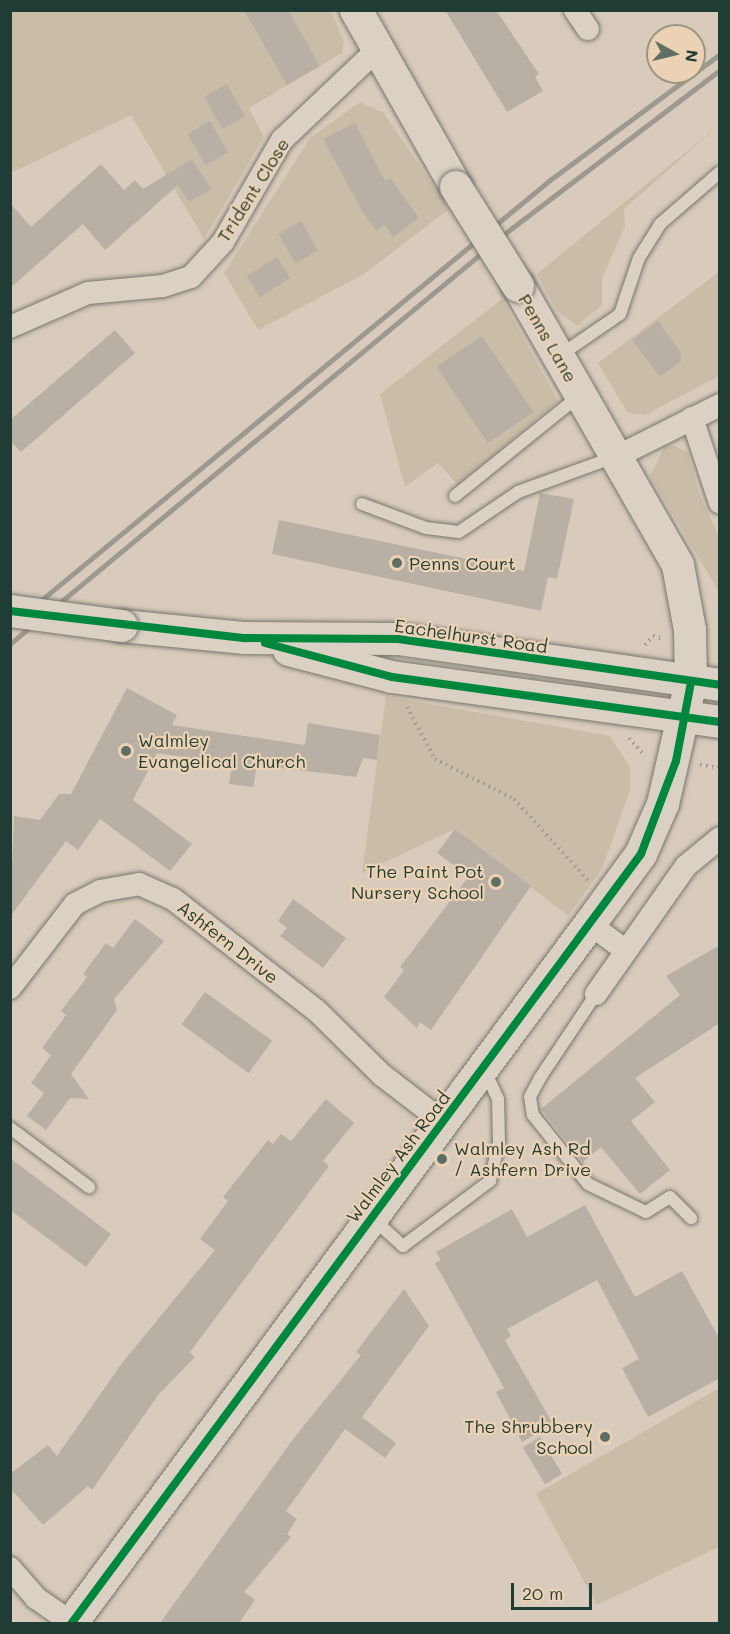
<!DOCTYPE html>
<style>
body{margin:0}
#map{position:relative;width:730px;height:1634px;overflow:hidden;background:#d8cbbb;font-family:Mali,sans-serif}
div>[style]{position:absolute}
[style*='--x']{left:calc(var(--x)*1px);top:calc(var(--y)*1px);width:calc(var(--w)*1px);rotate:calc(var(--a)*1deg)}
.green>*{inset:0;background:#cabda8}
.building>*{inset:0;background:#b8b0a5;transform-origin:0 0}
.path>*{height:4px;margin-top:-2px;transform-origin:0;background:repeating-linear-gradient(90deg,#9c9990 0 1.5px,transparent 0 6px)}
.roads{filter:drop-shadow(0 0 2px #78776f) drop-shadow(0 0 2px #78776f)}
.lane>*{height:12px;margin:-6px;padding:0 6px;transform-origin:6px;border-radius:6px;background:#dad0c4}
.street>*{height:22px;margin:-11px;padding:0 11px;transform-origin:11px;border-radius:11px;background:#dad0c4}
.secondary>*{height:32px;margin:-16px;padding:0 16px;transform-origin:16px;border-radius:16px;background:#dad0c4}
.rail>*{height:4.5px;margin:-2.25px;padding:0 2.25px;transform-origin:2.25px;border-radius:2.25px;background:#9c9990}
.bridges{filter:drop-shadow(0 0 2px #78776f) drop-shadow(0 0 2px #78776f)}
.secondary-bridge>*{height:32px;margin:-16px;padding:0 16px;transform-origin:16px;border-radius:16px;background:#dad0c4}
.cycleway>*{height:8px;margin:-4px;padding:0 4px;transform-origin:4px;border-radius:4px;background:#00873e}
.dots>*{width:16px;height:16px;translate:-50% -50%;box-sizing:border-box;border:3px solid #ecd2b4;border-radius:50%}
span{translate:-50% -50%;white-space:nowrap;text-align:center;line-height:1.15;-webkit-text-stroke:4.5px #ecd2b4;paint-order:stroke}
.street-label{font-size:18px;color:#1f3d34}
.poi-label{font-size:18px;color:#1f3d34}
.left{translate:0 -50%;text-align:left}
.right{translate:-100% -50%;text-align:right}
.frame{position:absolute;inset:0;border:12px solid #1f3d34;pointer-events:none}
.north{position:absolute;left:646px;top:24px;width:60px;height:60px;box-sizing:border-box;background:#ecd2b4;border:2px solid #9a9681;border-radius:50%;rotate:98deg;font-size:16px;font-weight:700;line-height:24px;text-align:center;color:#1f3d34}
.north::after{content:'';display:block;margin:auto;width:21px;height:27px;background:#606f63;clip-path:polygon(50% 0,100% 100%,50% 72%,0 100%)}
.scale{position:absolute;left:511px;top:1583px;width:81px;height:27px;box-sizing:border-box;border:3px solid #1f3d34;border-top:0;padding-left:8px;font-size:18px;line-height:21px;white-space:nowrap;color:#1f3d34;-webkit-text-stroke:4px #ecd2b4;paint-order:stroke}
</style>
<div id="map">
<div class="green">
<div style="clip-path:polygon(10px 11px,331px 11px,344px 41px,342px 53px,249px 108px,264px 137px,204px 239px,131px 115px,11px 173px)"></div>
<div style="clip-path:polygon(360px 102px,384px 113px,449px 209px,364px 274px,258px 330px,224px 273px,310px 138px)"></div>
<div style="clip-path:polygon(719px 125px,624px 209px,625px 226px,602px 278px,602px 305px,577px 326px,556px 310px,537px 274px)"></div>
<div style="clip-path:polygon(719px 272px,719px 376px,645px 415px,627px 412px,598px 363px)"></div>
<div style="clip-path:polygon(502px 299px,558px 401px,458px 485px,438px 463px,405px 487px,380px 394px)"></div>
<div style="clip-path:polygon(673px 445px,688px 453px,700px 496px,719px 536px,719px 592px,650px 476px,665px 446px)"></div>
<div style="clip-path:polygon(386px 696px,610px 736px,630px 767px,630px 790px,602px 869px,568px 916px,455px 829px,362px 873px)"></div>
<div style="clip-path:polygon(719px 1388px,719px 1547px,597px 1605px,536px 1494px)"></div>
</div>
<div class="building">
<div style="clip-path:polygon(244px 10px,288px 10px,320px 66px,287px 85px)"></div>
<div style="clip-path:polygon(445px 10px,496px 10px,539px 74px,535px 77px,543px 91px,507px 112px)"></div>
<div style="left:227px;top:84px;width:37px;height:26px;rotate:61deg"></div>
<div style="left:210px;top:121px;width:36px;height:26px;rotate:60deg"></div>
<div style="clip-path:polygon(355px 123px,385px 181px,390px 178px,419px 218px,393px 237px,385px 225px,376px 231px,361px 209px,323px 139px)"></div>
<div style="clip-path:polygon(192px 159px,211px 189px,189px 202px,178px 185px,105px 250px,83px 224px,10px 288px,10px 203px,31px 227px,101px 164px,124px 190px,135px 180px,143px 189px)"></div>
<div style="left:301px;top:221px;width:34px;height:26px;rotate:60deg"></div>
<div style="left:277px;top:257px;width:25px;height:36px;rotate:58deg"></div>
<div style="clip-path:polygon(658px 321px,681px 353px,681px 361px,660px 377px,632px 340px)"></div>
<div style="clip-path:polygon(115px 330px,135px 353px,21px 452px,10px 440px,10px 420px)"></div>
<div style="left:482px;top:336px;width:92px;height:55px;rotate:56deg"></div>
<div style="clip-path:polygon(540px 493px,574px 499px,557px 579px,548px 577px,541px 611px,272px 554px,279px 520px,524px 571px)"></div>
<div style="clip-path:polygon(127px 688px,177px 715px,172px 725px,305px 745px,308px 723px,380px 735px,377px 760px,363px 758px,356px 777px,257px 765px,253px 787px,229px 784px,232px 764px,157px 753px,133px 800px,192px 844px,170px 871px,100px 819px,78px 850px,66px 841px,10px 917px,14px 816px,40px 820px,59px 794px,71px 794px)"></div>
<div style="clip-path:polygon(455px 829px,531px 886px,431px 1030px,420px 1022px,417px 1028px,384px 997px,404px 970px,400px 967px,469px 876px,437px 853px)"></div>
<div style="clip-path:polygon(293px 899px,346px 938px,323px 968px,280px 936px,287px 928px,278px 921px)"></div>
<div style="clip-path:polygon(135px 919px,164px 941px,114px 999px,117px 1010px,71px 1074px,89px 1099px,70px 1098px,46px 1130px,27px 1116px,44px 1093px,31px 1083px,51px 1055px,42px 1048px,66px 1015px,61px 1011px,87px 977px,83px 974px,106px 943px,113px 948px)"></div>
<div style="clip-path:polygon(720px 945px,720px 1023px,635px 1078px,655px 1102px,631px 1121px,670px 1170px,640px 1194px,601px 1147px,583px 1162px,541px 1109px,680px 995px,666px 976px)"></div>
<div style="left:205px;top:992px;width:83px;height:40px;rotate:36deg"></div>
<div style="clip-path:polygon(326px 1099px,354px 1123px,323px 1161px,329px 1166px,190px 1352px,195px 1357px,158px 1395px,92px 1490px,88px 1486px,43px 1525px,10px 1488px,10px 1474px,48px 1445px,57px 1456px,122px 1363px,215px 1250px,200px 1239px,228px 1201px,223px 1197px,268px 1140px,273px 1144px,281px 1134px,291px 1141px)"></div>
<div style="clip-path:polygon(10px 1158px,111px 1234px,86px 1267px,10px 1210px)"></div>
<div style="clip-path:polygon(585px 1205px,635px 1297px,682px 1271px,720px 1340px,720px 1378px,648px 1417px,622px 1368px,639px 1359px,597px 1280px,507px 1329px,511px 1336px,505px 1340px,553px 1424px,522px 1442px,496px 1392px,504px 1388px,435px 1263px,441px 1260px,436px 1252px,512px 1209px,527px 1237px)"></div>
<div style="clip-path:polygon(404px 1289px,429px 1326px,362px 1417px,396px 1443px,385px 1458px,345px 1429px,286px 1511px,297px 1519px,287px 1534px,291px 1537px,244px 1592px,255px 1600px,239px 1623px,160px 1623px,294px 1438px,361px 1355px,356px 1352px)"></div>
<div style="left:540px;top:1437px;width:43px;height:20px;rotate:59deg"></div>
</div>
<div class="path">
<div style="--x:645;--y:645;--w:12;--a:-48"></div>
<div style="--x:653;--y:636;--w:10;--a:17"></div>
<div style="--x:407;--y:707;--w:59;--a:61.7"></div>
<div style="--x:435;--y:759;--w:89;--a:26.9"></div>
<div style="--x:514;--y:799;--w:110;--a:47.6"></div>
<div style="--x:629;--y:738;--w:24;--a:48"></div>
<div style="--x:700;--y:765;--w:18;--a:9"></div>
<div style="--x:718;--y:768;--w:5;--a:-68"></div>
</div>
<div class="roads">
<div class="lane">
<div style="--x:559;--y:356;--w:74;--a:-34.5"></div>
<div style="--x:620;--y:314;--w:59;--a:-71.3"></div>
<div style="--x:639;--y:258;--w:40;--a:-58"></div>
<div style="--x:660;--y:224;--w:79;--a:-40.9"></div>
<div style="--x:455;--y:496;--w:159;--a:-38.9"></div>
<div style="--x:362;--y:504;--w:68;--a:20.6"></div>
<div style="--x:426;--y:528;--w:33;--a:7"></div>
<div style="--x:459;--y:532;--w:71;--a:-34.1"></div>
<div style="--x:518;--y:492;--w:102;--a:-20"></div>
<div style="--x:596;--y:994;--w:101;--a:123.7"></div>
<div style="--x:540;--y:1078;--w:21;--a:118"></div>
<div style="--x:530;--y:1097;--w:18;--a:81"></div>
<div style="--x:533;--y:1115;--w:88;--a:51.4"></div>
<div style="--x:588;--y:1184;--w:64;--a:25.8"></div>
<div style="--x:646;--y:1212;--w:28;--a:-32"></div>
<div style="--x:670;--y:1197;--w:30;--a:45"></div>
<div style="--x:10;--y:1128;--w:99;--a:36.8"></div>
<div style="--x:372;--y:1218;--w:42;--a:42.1"></div>
<div style="--x:403;--y:1246;--w:109;--a:-36.8"></div>
<div style="--x:490;--y:1181;--w:40;--a:-77"></div>
<div style="--x:499;--y:1142;--w:43;--a:-91.3"></div>
<div style="--x:498;--y:1099;--w:31;--a:-115"></div>
</div>
<div class="street">
<div style="--x:575;--y:10;--w:23;--a:56"></div>
<div style="--x:10;--y:327;--w:85;--a:-23.6"></div>
<div style="--x:88;--y:293;--w:75;--a:-5.3"></div>
<div style="--x:163;--y:286;--w:29;--a:-18"></div>
<div style="--x:191;--y:277;--w:47;--a:-47.6"></div>
<div style="--x:223;--y:242;--w:118;--a:-60"></div>
<div style="--x:282;--y:140;--w:132;--a:-43.5"></div>
<div style="--x:692;--y:418;--w:89;--a:71.8"></div>
<div style="--x:616;--y:457;--w:116;--a:-26.6"></div>
<div style="--x:590;--y:924;--w:45;--a:36.9"></div>
<div style="--x:10;--y:988;--w:106;--a:-52.3"></div>
<div style="--x:75;--y:904;--w:28;--a:-27"></div>
<div style="--x:100;--y:891;--w:40;--a:-10"></div>
<div style="--x:139;--y:884;--w:37;--a:24"></div>
<div style="--x:173;--y:899;--w:182;--a:37.9"></div>
<div style="--x:317;--y:1011;--w:91;--a:44.6"></div>
<div style="--x:382;--y:1075;--w:77;--a:37.6"></div>
<div style="--x:596;--y:994;--w:156;--a:-54.9"></div>
<div style="--x:686;--y:866;--w:44;--a:-39.5"></div>
<div style="--x:10;--y:1568;--w:40;--a:49"></div>
<div style="--x:36;--y:1598;--w:44;--a:34.8"></div>
</div>
<div class="secondary">
<div style="--x:356;--y:10;--w:203;--a:60.5"></div>
<div style="--x:122;--y:626;--w:124;--a:5.6"></div>
<div style="--x:245;--y:638;--w:153;--a:0.4"></div>
<div style="--x:398;--y:639;--w:325;--a:8.1"></div>
<div style="--x:289;--y:650;--w:106;--a:14.7"></div>
<div style="--x:392;--y:677;--w:331;--a:7.8"></div>
<div style="--x:71;--y:1624;--w:871;--a:-53.45"></div>
<div style="--x:590;--y:924;--w:87;--a:-53.9"></div>
<div style="--x:641;--y:854;--w:55;--a:-66.3"></div>
<div style="--x:663;--y:804;--w:125;--a:-77.1"></div>
<div style="--x:691;--y:682;--w:52;--a:-91.1"></div>
<div style="--x:690;--y:630;--w:66;--a:-100.5"></div>
<div style="--x:678;--y:565;--w:322;--a:-119.8"></div>
</div>
</div>
<div class="rail">
<div style="--x:10;--y:626;--w:700;--a:-39.55"></div>
<div style="--x:550;--y:180;--w:212;--a:-36.5"></div>
<div style="--x:10;--y:644;--w:652;--a:-39.65"></div>
<div style="--x:512;--y:228;--w:261;--a:-37.2"></div>
</div>
<div class="bridges">
<div class="secondary-bridge">
<div style="--x:456;--y:187;--w:117;--a:57.9"></div>
<div style="--x:10;--y:611;--w:113;--a:7.6"></div>
</div>
</div>
<div class="cycleway">
<div style="--x:10;--y:611;--w:237;--a:6.6"></div>
<div style="--x:245;--y:638;--w:153;--a:0.4"></div>
<div style="--x:398;--y:639;--w:325;--a:8.1"></div>
<div style="--x:265;--y:643;--w:131;--a:15"></div>
<div style="--x:392;--y:677;--w:331;--a:7.8"></div>
<div style="--x:71;--y:1624;--w:958;--a:-53.49"></div>
<div style="--x:641;--y:854;--w:99;--a:-69.4"></div>
<div style="--x:676;--y:761;--w:80;--a:-79.2"></div>
</div>
<div class="dots">
<div style="left:397px;top:563px;background:#606f63"></div>
<div style="left:126px;top:751px;background:#606f63"></div>
<div style="left:496px;top:882px;background:#606f63"></div>
<div style="left:442px;top:1159px;background:#606f63"></div>
<div style="left:605px;top:1437px;background:#606f63"></div>
</div>
<div class="street-label">
<span style="left:253px;top:190px;rotate:-58deg">Trident Close</span>
<span style="left:548px;top:338px;rotate:60deg">Penns Lane</span>
<span style="left:471px;top:636px;rotate:8deg">Eachelhurst Road</span>
<span style="left:228px;top:942px;rotate:38deg">Ashfern Drive</span>
<span style="left:398px;top:1157px;rotate:-53deg">Walmley Ash Road</span>
</div>
<div class="poi-label">
<span class="left" style="left:409px;top:563px">Penns Court</span>
<span class="left" style="left:138px;top:751px">Walmley<br>Evangelical Church</span>
<span class="right" style="left:484px;top:882px">The Paint Pot<br>Nursery School</span>
<span class="left" style="left:454px;top:1159px">Walmley Ash Rd<br>/ Ashfern Drive</span>
<span class="right" style="left:593px;top:1437px">The Shrubbery<br>School</span>
</div>
<div class="frame"></div>
<div class="north">N</div>
<div class="scale">20 m</div>
</div>
